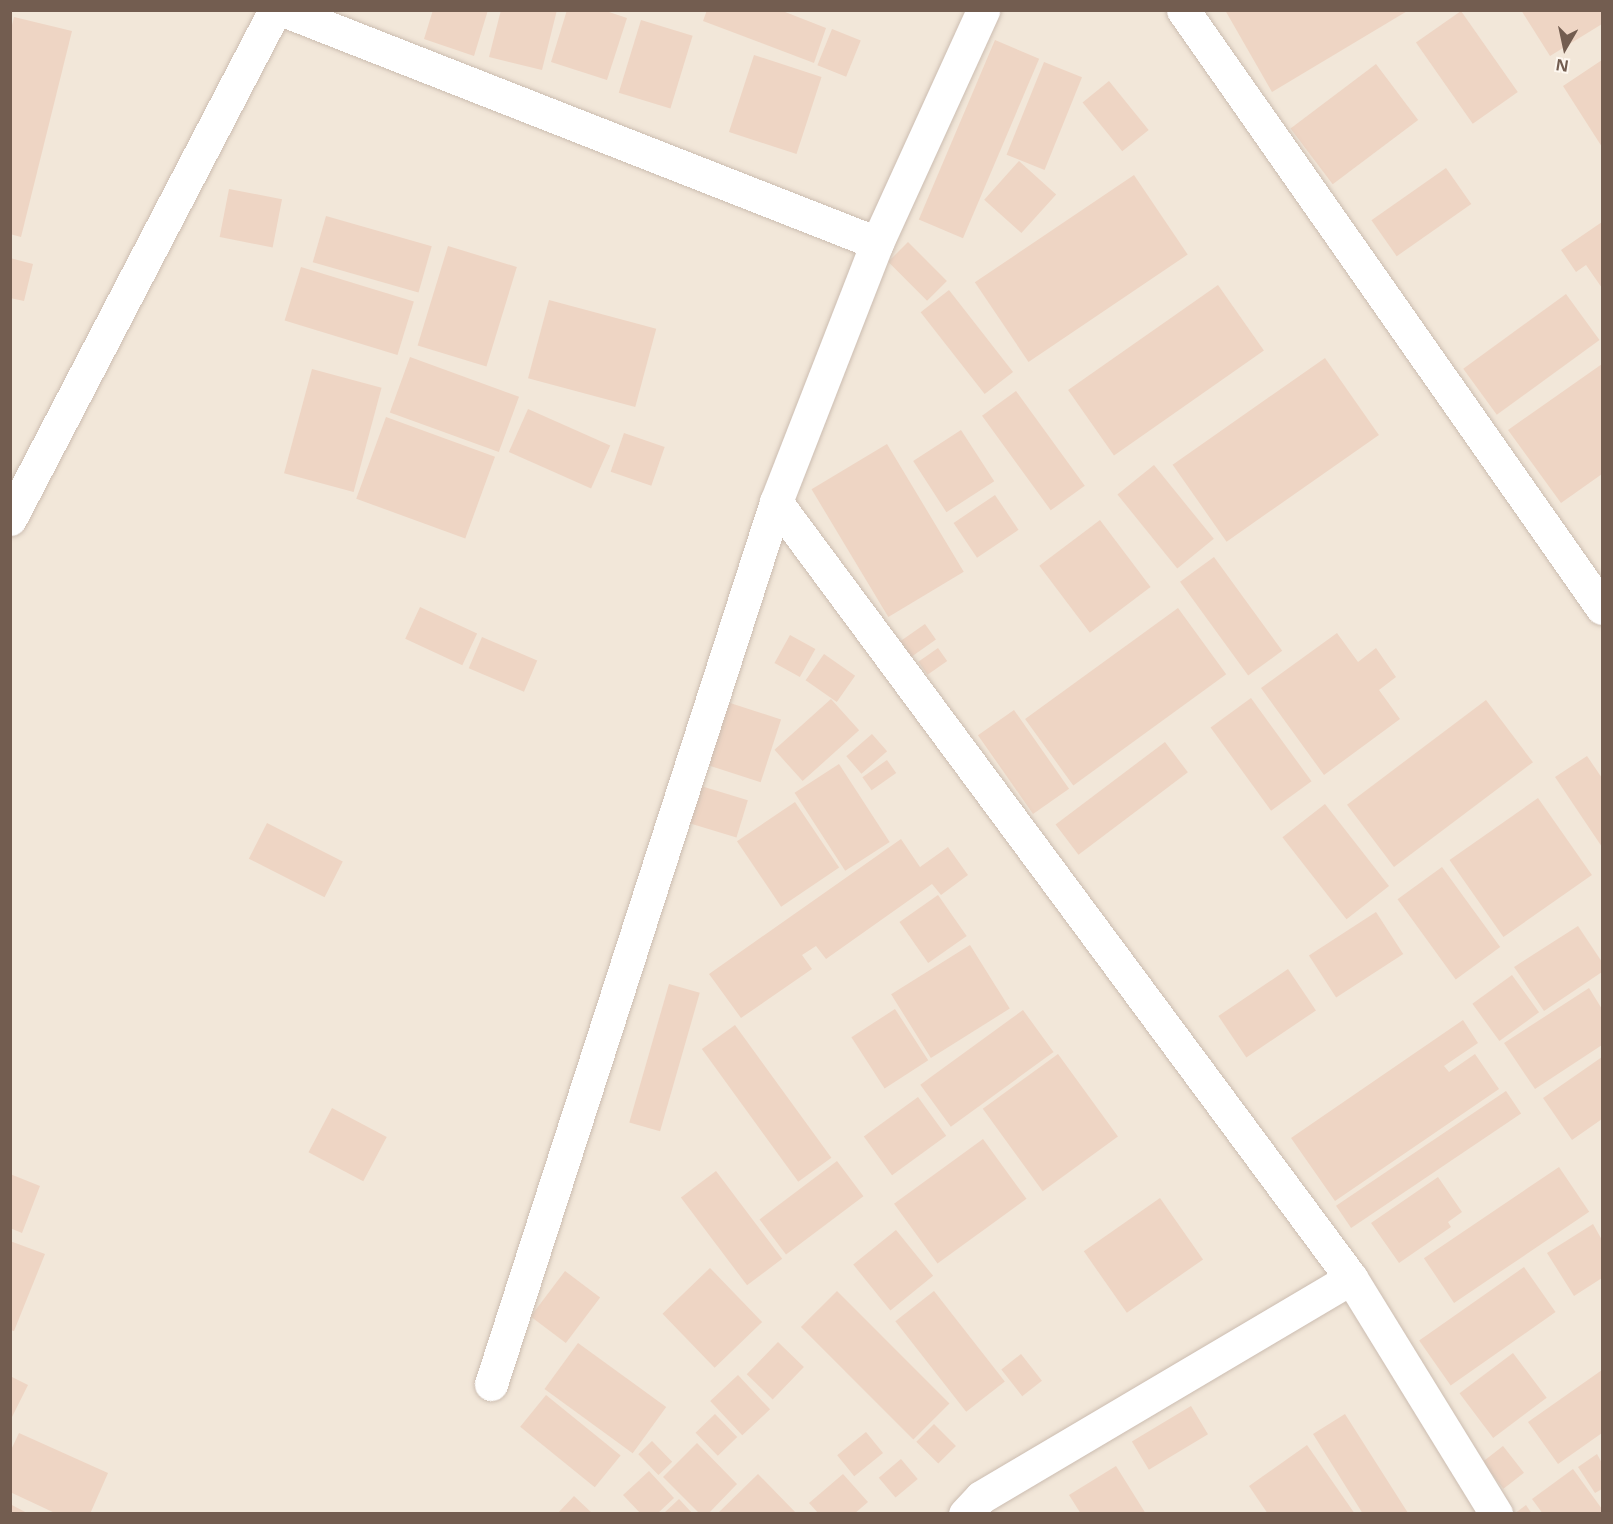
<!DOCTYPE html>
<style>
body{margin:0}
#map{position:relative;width:1613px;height:1524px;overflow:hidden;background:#fbf4ea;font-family:"Open Sans",sans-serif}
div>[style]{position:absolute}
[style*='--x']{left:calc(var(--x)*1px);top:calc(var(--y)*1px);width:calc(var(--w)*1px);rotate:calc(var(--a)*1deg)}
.residential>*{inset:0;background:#f2e7d9;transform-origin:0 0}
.building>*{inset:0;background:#eed5c4;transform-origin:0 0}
.roads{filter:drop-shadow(0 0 2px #ccbdb1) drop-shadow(0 0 2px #ccbdb1)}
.minor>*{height:33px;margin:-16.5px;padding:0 16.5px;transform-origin:16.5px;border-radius:16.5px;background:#fff}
span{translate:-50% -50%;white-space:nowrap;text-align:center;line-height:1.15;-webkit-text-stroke:5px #fef8f0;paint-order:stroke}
.frame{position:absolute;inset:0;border:12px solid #735d50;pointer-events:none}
.north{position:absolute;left:1535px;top:18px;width:60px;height:60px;-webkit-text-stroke:4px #fef8f0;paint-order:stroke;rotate:189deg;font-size:16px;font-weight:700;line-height:24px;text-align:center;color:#735d50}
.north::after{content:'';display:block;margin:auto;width:21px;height:27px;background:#735d50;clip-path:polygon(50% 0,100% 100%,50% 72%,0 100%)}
</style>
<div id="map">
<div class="residential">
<div style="left:11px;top:11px;width:1591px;height:1502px"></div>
</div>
<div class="building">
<div style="clip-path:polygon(433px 10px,488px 10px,474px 56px,424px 39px)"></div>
<div style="clip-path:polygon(501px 10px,557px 10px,542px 70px,489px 57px)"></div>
<div style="clip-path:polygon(567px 10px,603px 10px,627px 18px,607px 80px,551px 62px)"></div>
<div style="clip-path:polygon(707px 10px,780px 10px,826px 28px,814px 63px,703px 21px)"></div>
<div style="clip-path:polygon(1225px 10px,1409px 10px,1272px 92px)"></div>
<div style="clip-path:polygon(1521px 10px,1602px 10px,1602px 24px,1550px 56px)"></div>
<div style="left:1461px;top:11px;width:99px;height:55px;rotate:55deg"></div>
<div style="clip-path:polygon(14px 17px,72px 31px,21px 237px,10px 234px,10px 33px)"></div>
<div style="left:641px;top:20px;width:54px;height:76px;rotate:17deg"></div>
<div style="left:832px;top:29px;width:31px;height:39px;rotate:22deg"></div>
<div style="left:995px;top:40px;width:48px;height:195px;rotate:23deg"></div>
<div style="left:754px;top:55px;width:71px;height:81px;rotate:18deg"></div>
<div style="clip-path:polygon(1602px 60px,1602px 147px,1563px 86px)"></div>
<div style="left:1044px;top:62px;width:41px;height:100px;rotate:22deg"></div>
<div style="left:1376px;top:64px;width:70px;height:107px;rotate:53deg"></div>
<div style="left:1109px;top:81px;width:63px;height:34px;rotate:51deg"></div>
<div style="left:1019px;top:161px;width:50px;height:52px;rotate:42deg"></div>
<div style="left:1446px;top:168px;width:44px;height:91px;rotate:55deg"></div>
<div style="left:1134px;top:175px;width:96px;height:192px;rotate:56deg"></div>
<div style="left:229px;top:189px;width:54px;height:49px;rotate:11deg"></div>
<div style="left:326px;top:216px;width:110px;height:48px;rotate:16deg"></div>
<div style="clip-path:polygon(1602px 222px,1602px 288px,1586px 265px,1576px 272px,1561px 250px)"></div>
<div style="left:908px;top:242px;width:55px;height:28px;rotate:45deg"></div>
<div style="left:448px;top:246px;width:72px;height:104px;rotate:17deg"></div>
<div style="clip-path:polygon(10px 258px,33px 264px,24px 301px,10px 298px)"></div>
<div style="left:301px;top:267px;width:118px;height:56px;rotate:17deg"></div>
<div style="left:1218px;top:285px;width:80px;height:183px;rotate:55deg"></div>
<div style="left:949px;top:290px;width:104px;height:36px;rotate:52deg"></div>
<div style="left:1566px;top:294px;width:57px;height:127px;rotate:54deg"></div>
<div style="left:549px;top:300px;width:111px;height:81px;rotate:15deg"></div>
<div style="left:410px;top:357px;width:116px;height:59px;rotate:20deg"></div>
<div style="left:1325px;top:358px;width:94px;height:186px;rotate:55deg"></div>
<div style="clip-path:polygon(1602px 364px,1602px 474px,1561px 503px,1508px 430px)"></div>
<div style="left:312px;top:369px;width:72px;height:108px;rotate:15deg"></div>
<div style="left:1016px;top:391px;width:117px;height:42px;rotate:54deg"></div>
<div style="left:528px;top:409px;width:90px;height:47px;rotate:24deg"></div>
<div style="left:386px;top:417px;width:116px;height:87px;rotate:20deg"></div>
<div style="left:961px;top:430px;width:61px;height:57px;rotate:57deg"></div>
<div style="left:624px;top:433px;width:43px;height:41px;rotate:19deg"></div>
<div style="left:887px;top:444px;width:149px;height:88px;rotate:59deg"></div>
<div style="left:1154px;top:465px;width:95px;height:47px;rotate:51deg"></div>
<div style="left:995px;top:495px;width:42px;height:50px;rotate:56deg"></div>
<div style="left:1100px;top:520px;width:84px;height:76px;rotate:53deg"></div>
<div style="left:1214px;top:557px;width:116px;height:42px;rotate:54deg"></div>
<div style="left:420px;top:607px;width:63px;height:35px;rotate:25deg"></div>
<div style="left:1178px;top:608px;width:82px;height:189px;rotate:54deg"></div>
<div style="left:925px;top:624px;width:19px;height:35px;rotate:55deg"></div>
<div style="clip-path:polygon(1337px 633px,1358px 662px,1376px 648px,1396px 677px,1379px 690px,1400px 719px,1324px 775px,1261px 688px)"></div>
<div style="left:790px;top:635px;width:29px;height:32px;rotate:29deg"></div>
<div style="left:482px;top:637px;width:60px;height:34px;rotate:23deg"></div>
<div style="left:938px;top:648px;width:16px;height:24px;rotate:55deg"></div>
<div style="left:824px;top:654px;width:38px;height:32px;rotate:35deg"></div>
<div style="left:1251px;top:698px;width:103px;height:50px;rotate:54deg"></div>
<div style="left:831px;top:699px;width:42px;height:76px;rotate:48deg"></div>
<div style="left:1486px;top:700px;width:78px;height:174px;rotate:53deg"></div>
<div style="left:724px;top:701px;width:60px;height:66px;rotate:18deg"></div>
<div style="left:1014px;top:710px;width:96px;height:44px;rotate:55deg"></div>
<div style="left:872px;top:734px;width:23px;height:34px;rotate:49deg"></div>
<div style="left:1165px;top:742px;width:38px;height:137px;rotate:53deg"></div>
<div style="clip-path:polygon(1587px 756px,1602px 778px,1602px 847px,1555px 777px)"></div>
<div style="left:887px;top:760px;width:16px;height:30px;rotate:55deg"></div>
<div style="left:839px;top:764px;width:93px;height:53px;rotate:57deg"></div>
<div style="left:701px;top:786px;width:49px;height:39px;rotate:17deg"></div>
<div style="left:1538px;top:798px;width:94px;height:108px;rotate:55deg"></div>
<div style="left:795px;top:802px;width:79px;height:70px;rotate:56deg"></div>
<div style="left:1325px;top:804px;width:104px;height:54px;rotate:52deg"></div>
<div style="left:267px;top:823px;width:85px;height:40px;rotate:27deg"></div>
<div style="clip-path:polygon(901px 839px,920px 867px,948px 847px,968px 875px,941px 895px,932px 884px,826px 959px,816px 946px,802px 955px,812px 969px,741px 1018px,709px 974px)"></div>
<div style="left:1442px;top:867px;width:99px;height:55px;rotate:54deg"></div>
<div style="left:938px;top:895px;width:50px;height:47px;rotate:55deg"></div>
<div style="left:1376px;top:912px;width:50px;height:80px;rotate:57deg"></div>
<div style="clip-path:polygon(1578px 926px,1602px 962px,1602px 972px,1544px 1011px,1514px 967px)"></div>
<div style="left:970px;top:945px;width:75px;height:93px;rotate:58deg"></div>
<div style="left:1288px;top:969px;width:50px;height:84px;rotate:56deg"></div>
<div style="left:1512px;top:975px;width:46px;height:49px;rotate:54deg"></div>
<div style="left:669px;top:984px;width:32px;height:144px;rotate:16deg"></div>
<div style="clip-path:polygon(1589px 988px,1602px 1009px,1602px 1045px,1535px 1089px,1504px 1043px)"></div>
<div style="left:895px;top:1009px;width:61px;height:52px;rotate:57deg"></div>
<div style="left:1023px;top:1010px;width:52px;height:127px;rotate:54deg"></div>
<div style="clip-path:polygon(1463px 1020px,1478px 1043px,1444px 1066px,1449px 1072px,1475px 1054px,1499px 1089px,1335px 1201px,1291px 1138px)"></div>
<div style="left:735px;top:1025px;width:164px;height:41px;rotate:54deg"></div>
<div style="left:1058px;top:1054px;width:102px;height:93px;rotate:54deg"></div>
<div style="clip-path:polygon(1602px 1057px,1602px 1119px,1572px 1140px,1543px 1098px)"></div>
<div style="left:1506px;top:1091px;width:27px;height:205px;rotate:56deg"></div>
<div style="left:918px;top:1097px;width:48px;height:67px;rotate:54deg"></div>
<div style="left:332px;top:1108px;width:62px;height:50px;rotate:28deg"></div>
<div style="left:983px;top:1139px;width:74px;height:110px;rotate:54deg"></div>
<div style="left:837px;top:1161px;width:44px;height:97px;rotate:53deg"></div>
<div style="left:1559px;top:1167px;width:54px;height:163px;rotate:56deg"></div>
<div style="left:716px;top:1171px;width:110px;height:44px;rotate:53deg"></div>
<div style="clip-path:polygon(10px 1174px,40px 1186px,22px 1233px,10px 1228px)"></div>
<div style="clip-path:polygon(1438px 1177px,1462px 1212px,1448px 1222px,1451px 1227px,1399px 1263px,1371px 1223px)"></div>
<div style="left:1160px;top:1198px;width:75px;height:93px;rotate:55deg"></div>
<div style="clip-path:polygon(1593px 1224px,1602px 1240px,1602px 1278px,1574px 1296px,1547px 1253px)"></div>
<div style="left:896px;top:1230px;width:59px;height:55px;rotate:51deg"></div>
<div style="clip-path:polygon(10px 1241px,45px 1254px,14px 1331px,10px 1330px)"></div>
<div style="left:1524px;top:1267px;width:55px;height:128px;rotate:55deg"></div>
<div style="left:710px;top:1268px;width:75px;height:66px;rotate:46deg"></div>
<div style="left:565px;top:1271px;width:44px;height:57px;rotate:37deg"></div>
<div style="left:837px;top:1291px;width:159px;height:51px;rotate:45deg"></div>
<div style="left:934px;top:1291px;width:115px;height:49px;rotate:52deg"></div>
<div style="left:778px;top:1342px;width:36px;height:45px;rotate:44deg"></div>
<div style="left:578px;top:1343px;width:109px;height:57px;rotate:36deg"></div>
<div style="left:1513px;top:1353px;width:56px;height:67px;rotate:53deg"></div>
<div style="left:1021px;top:1354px;width:34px;height:25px;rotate:52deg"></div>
<div style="clip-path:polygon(1602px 1370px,1602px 1433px,1558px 1464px,1528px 1422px)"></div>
<div style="left:738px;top:1375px;width:47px;height:38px;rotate:47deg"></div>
<div style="clip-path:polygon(10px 1376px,28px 1385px,10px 1421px)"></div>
<div style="left:546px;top:1395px;width:96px;height:41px;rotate:39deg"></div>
<div style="left:1191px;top:1406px;width:33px;height:69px;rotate:59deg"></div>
<div style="left:715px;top:1414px;width:32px;height:27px;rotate:46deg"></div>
<div style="clip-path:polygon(1345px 1414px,1408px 1513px,1406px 1514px,1363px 1514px,1313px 1434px)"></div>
<div style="left:934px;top:1424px;width:31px;height:25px;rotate:45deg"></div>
<div style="left:866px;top:1432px;width:27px;height:37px;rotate:51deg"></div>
<div style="clip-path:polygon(19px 1433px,108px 1473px,90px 1514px,57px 1514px,10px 1492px,10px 1452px)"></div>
<div style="left:652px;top:1441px;width:29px;height:19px;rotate:46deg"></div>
<div style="clip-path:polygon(697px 1443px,737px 1484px,708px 1514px,700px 1514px,663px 1477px)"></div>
<div style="clip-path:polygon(1307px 1445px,1355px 1514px,1268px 1514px,1249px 1486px)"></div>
<div style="left:1503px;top:1446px;width:34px;height:26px;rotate:52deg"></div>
<div style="clip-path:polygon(1597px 1454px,1602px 1463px,1602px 1489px,1595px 1493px,1578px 1467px)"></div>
<div style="left:901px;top:1459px;width:26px;height:29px;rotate:50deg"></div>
<div style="clip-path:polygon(1116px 1466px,1146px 1514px,1081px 1514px,1069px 1495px)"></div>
<div style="clip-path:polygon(1573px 1469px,1602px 1509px,1602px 1514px,1543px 1514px,1532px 1499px)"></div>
<div style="clip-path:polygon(649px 1471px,674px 1498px,657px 1514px,641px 1514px,623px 1495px)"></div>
<div style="clip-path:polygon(758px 1474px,797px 1514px,717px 1514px)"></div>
<div style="clip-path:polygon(843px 1474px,868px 1502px,854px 1514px,819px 1514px,809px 1503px)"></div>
<div style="clip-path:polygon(574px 1496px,593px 1514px,557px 1514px)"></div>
<div style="clip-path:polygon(679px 1499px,693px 1514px,663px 1514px)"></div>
<div style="clip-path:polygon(10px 1504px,29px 1514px,10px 1514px)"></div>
<div style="clip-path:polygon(1526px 1505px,1532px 1514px,1514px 1514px)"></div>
</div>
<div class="roads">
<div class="minor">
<div style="--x:283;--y:10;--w:638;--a:21.42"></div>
<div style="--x:1183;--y:10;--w:730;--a:54.98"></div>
<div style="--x:776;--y:502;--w:966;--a:53.46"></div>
<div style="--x:1351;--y:1278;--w:277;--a:58.4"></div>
<div style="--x:10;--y:519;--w:574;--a:-62.5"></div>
<div style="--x:491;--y:1384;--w:927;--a:-72.09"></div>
<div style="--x:776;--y:502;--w:278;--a:-68.7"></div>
<div style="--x:877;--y:243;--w:256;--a:-65.5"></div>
<div style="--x:965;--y:1514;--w:23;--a:-47"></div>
<div style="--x:981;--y:1497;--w:430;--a:-30.6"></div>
</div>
</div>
<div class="frame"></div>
<div class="north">N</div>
</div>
